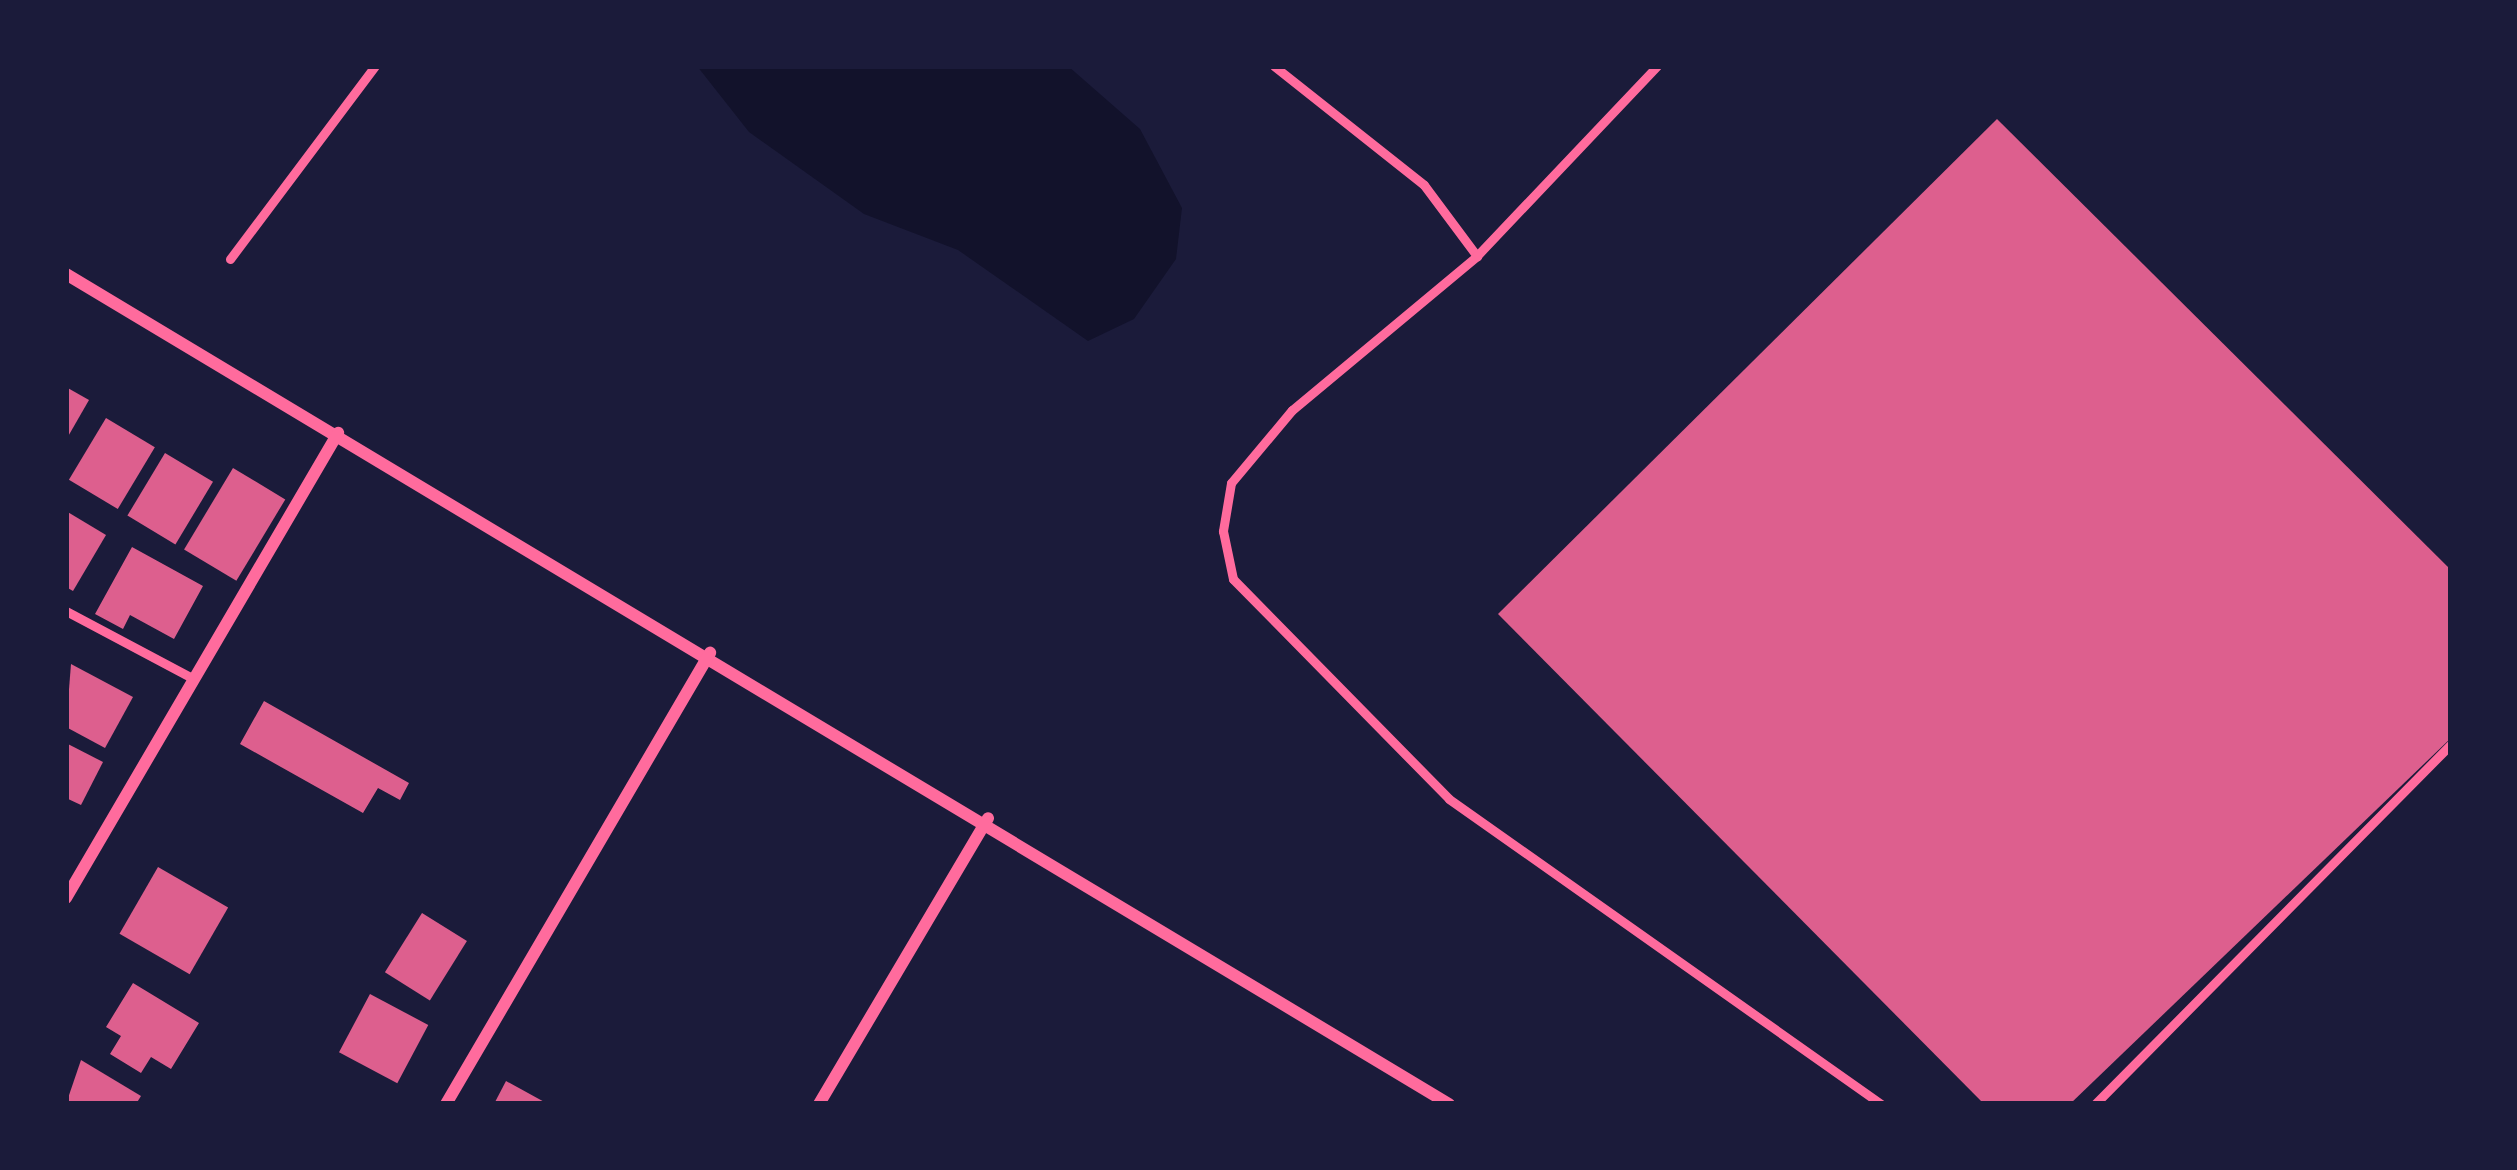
<!DOCTYPE html>
<style>
body{margin:0}
#map{position:relative;width:2517px;height:1170px;overflow:hidden;background:#1b1b3a;font-family:Helvetica,sans-serif}
div>[style]{position:absolute}
[style*='--x']{left:calc(var(--x)*1px);top:calc(var(--y)*1px);width:calc(var(--w)*1px);rotate:calc(var(--a)*1deg)}
.water>*{inset:0;background:#12122b}
.building>*{inset:0;background:#dd5f8e;transform-origin:0 0}
.service>*{height:9px;margin:-4.5px;padding:0 4.5px;transform-origin:4.5px;border-radius:4.5px;background:#ff6b9d}
.minor>*{height:12px;margin:-6px;padding:0 6px;transform-origin:6px;border-radius:6px;background:#ff6b9d}
span{translate:-50% -50%;white-space:nowrap;text-align:center;line-height:1.15;-webkit-text-stroke:9px #1b1b3a;paint-order:stroke}
.frame{position:absolute;inset:0;border:69px solid #1b1b3a;pointer-events:none}
</style>
<div id="map">
<div class="water">
<div style="clip-path:polygon(697px 66px,1068px 66px,1140px 129px,1182px 208px,1176px 259px,1134px 319px,1088px 341px,958px 250px,864px 214px,749px 132px)"></div>
</div>
<div class="building">
<div style="clip-path:polygon(1997px 119px,2451px 570px,2451px 738px,2070px 1104px,1984px 1104px,1498px 614px)"></div>
<div style="clip-path:polygon(66px 387px,89px 400px,66px 440px)"></div>
<div style="left:106px;top:418px;width:57px;height:72px;rotate:31deg"></div>
<div style="left:165px;top:453px;width:56px;height:73px;rotate:31deg"></div>
<div style="left:233px;top:468px;width:61px;height:95px;rotate:31deg"></div>
<div style="clip-path:polygon(66px 511px,106px 535px,73px 591px,66px 587px)"></div>
<div style="clip-path:polygon(132px 547px,203px 586px,174px 639px,130px 615px,123px 629px,95px 614px)"></div>
<div style="clip-path:polygon(71px 664px,133px 697px,105px 748px,66px 727px)"></div>
<div style="clip-path:polygon(264px 701px,409px 783px,400px 800px,378px 788px,363px 813px,240px 744px)"></div>
<div style="clip-path:polygon(66px 743px,103px 762px,81px 805px,66px 798px)"></div>
<div style="left:158px;top:867px;width:81px;height:77px;rotate:30deg"></div>
<div style="left:422px;top:913px;width:53px;height:70px;rotate:32deg"></div>
<div style="clip-path:polygon(133px 983px,199px 1023px,171px 1069px,151px 1057px,141px 1073px,110px 1054px,121px 1036px,106px 1027px)"></div>
<div style="left:370px;top:994px;width:66px;height:66px;rotate:28deg"></div>
<div style="clip-path:polygon(81px 1060px,141px 1096px,136px 1104px,66px 1104px)"></div>
<div style="clip-path:polygon(506px 1081px,548px 1104px,494px 1104px)"></div>
</div>
<div class="service">
<div style="--x:1274;--y:66;--w:191;--a:38.4"></div>
<div style="--x:1424;--y:185;--w:89;--a:53.3"></div>
<div style="--x:1657;--y:66;--w:262;--a:133.5"></div>
<div style="--x:1477;--y:256;--w:241;--a:140.2"></div>
<div style="--x:1292;--y:410;--w:95;--a:129.9"></div>
<div style="--x:1231;--y:483;--w:49;--a:99.5"></div>
<div style="--x:1223;--y:531;--w:49;--a:78.2"></div>
<div style="--x:1233;--y:579;--w:308;--a:45.5"></div>
<div style="--x:1449;--y:799;--w:529;--a:35.22"></div>
<div style="--x:230;--y:259;--w:241;--a:-53.1"></div>
<div style="--x:66;--y:611;--w:145;--a:28"></div>
<div style="--x:2095;--y:1104;--w:506;--a:-45.32"></div>
</div>
<div class="minor">
<div style="--x:66;--y:274;--w:1613;--a:30.97"></div>
<div style="--x:66;--y:898;--w:539;--a:-59.67"></div>
<div style="--x:446;--y:1104;--w:523;--a:-59.66"></div>
<div style="--x:819;--y:1104;--w:332;--a:-59.4"></div>
</div>
<div class="frame"></div>
</div>
